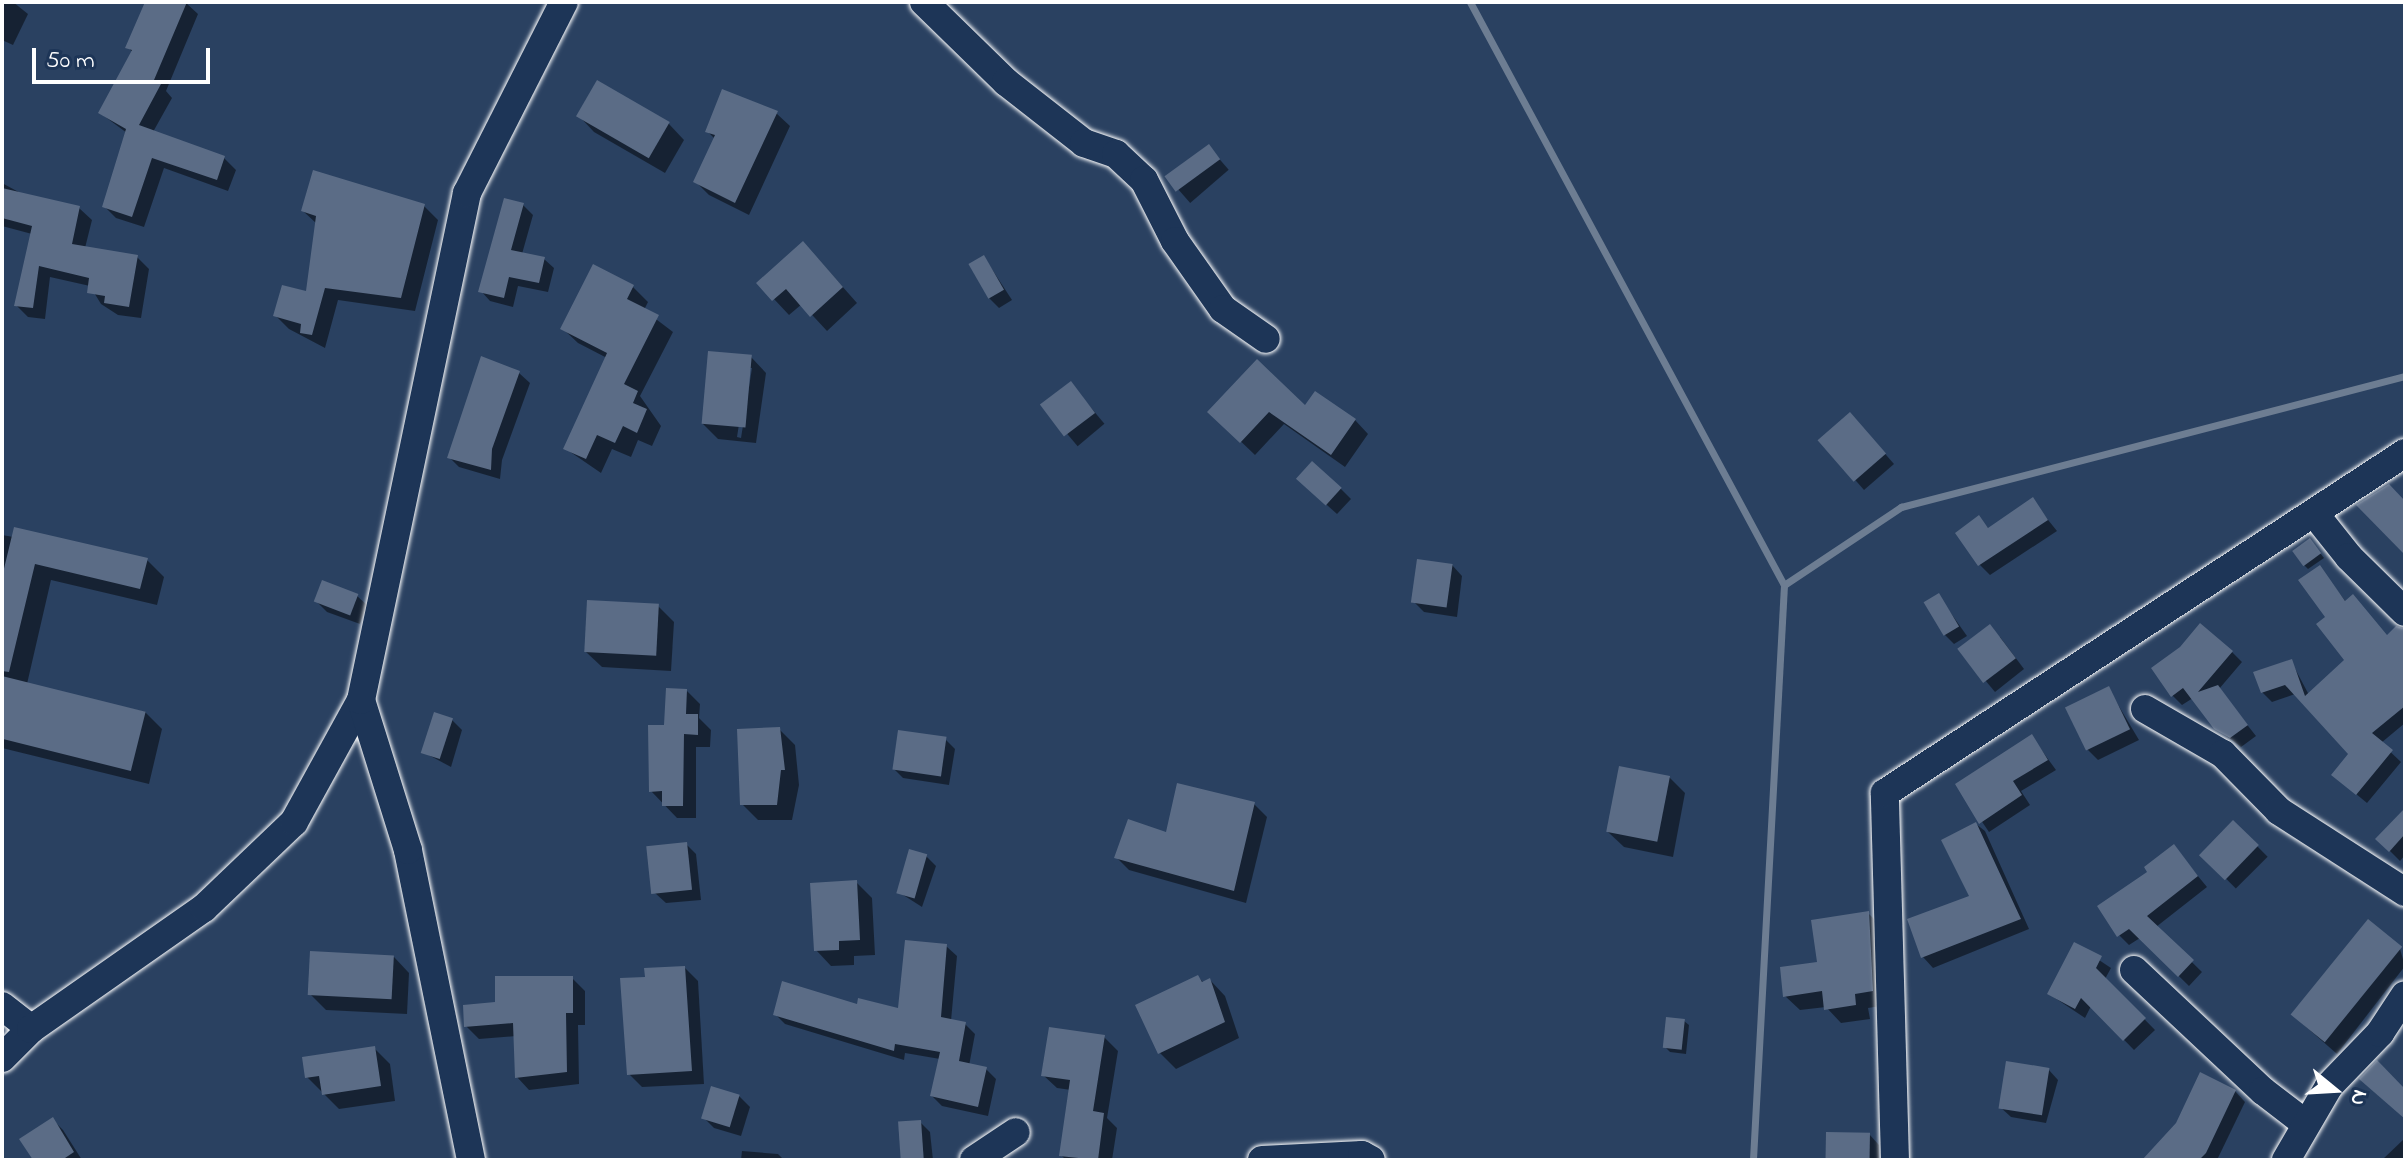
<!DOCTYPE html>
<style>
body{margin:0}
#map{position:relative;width:2407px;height:1162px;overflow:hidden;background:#2a4161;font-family:"Indie Flower",sans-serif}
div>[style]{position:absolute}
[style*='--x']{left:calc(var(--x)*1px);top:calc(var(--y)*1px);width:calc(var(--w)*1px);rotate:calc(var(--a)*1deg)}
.shadow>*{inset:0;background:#0007;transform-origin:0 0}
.stream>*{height:7px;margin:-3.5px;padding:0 3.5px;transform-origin:3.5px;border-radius:3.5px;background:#6d7d92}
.building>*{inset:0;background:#5b6c86;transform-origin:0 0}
.roads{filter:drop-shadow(0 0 2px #fff) drop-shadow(0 0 2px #fff)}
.minor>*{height:28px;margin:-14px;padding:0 14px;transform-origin:14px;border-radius:14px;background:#1d3557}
span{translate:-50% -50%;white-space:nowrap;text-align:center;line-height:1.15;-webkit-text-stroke:6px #1d3557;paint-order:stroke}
.frame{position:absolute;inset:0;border:4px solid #fff;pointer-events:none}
.north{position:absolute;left:2295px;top:1050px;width:80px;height:80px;-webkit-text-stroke:6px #1d3557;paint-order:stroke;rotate:108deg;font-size:22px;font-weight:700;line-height:32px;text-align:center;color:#fff}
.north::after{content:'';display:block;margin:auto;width:28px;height:36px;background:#fff;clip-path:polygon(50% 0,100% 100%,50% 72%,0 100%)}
.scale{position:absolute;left:32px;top:48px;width:178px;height:36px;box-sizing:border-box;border:4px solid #fff;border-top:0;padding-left:10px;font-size:24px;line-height:28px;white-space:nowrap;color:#fff;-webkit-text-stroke:6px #1d3557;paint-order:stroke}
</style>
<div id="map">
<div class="shadow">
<div style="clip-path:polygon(2px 2px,13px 2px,28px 14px,13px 45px,2px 40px)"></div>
<div style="clip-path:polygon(147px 2px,185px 2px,198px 14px,166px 91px,172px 98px,153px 132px,224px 158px,236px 170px,228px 191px,164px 168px,144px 227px,116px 218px,104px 206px,127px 133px,100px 113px,133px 53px,128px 47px)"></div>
<div style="clip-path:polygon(598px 83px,669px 124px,684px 140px,665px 173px,594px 132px,579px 116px)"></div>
<div style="clip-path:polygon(776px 113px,790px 126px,749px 215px,709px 195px,695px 181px,715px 139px,707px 131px)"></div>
<div style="left:1209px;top:147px;width:30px;height:51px;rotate:49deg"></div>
<div style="clip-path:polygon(2px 183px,26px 196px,79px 208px,92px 220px,85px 248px,137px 257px,149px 269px,141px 318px,118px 315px,101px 304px,90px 286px,50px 277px,45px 319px,28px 317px,16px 305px,32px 234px,2px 226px)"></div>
<div style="clip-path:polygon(523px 205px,533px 215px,522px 254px,544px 259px,554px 268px,548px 292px,518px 286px,513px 307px,490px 301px,481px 291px)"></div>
<div style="clip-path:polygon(424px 206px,438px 220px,415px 311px,338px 300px,325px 348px,289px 329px,276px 316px,308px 294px,317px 224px,303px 211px)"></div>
<div style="clip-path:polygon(984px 257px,1012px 300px,999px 308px,989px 298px)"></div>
<div style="clip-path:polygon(818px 259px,857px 303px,827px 331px,802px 304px,789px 315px,759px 283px)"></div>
<div style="clip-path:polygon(633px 287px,648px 302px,644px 310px,673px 332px,640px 396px,661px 426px,652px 446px,638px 440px,631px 457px,612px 449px,601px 473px,566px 449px,607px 358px,578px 343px,562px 328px)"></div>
<div style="clip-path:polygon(evenodd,751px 357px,766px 373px,756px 443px,718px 439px,702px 423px,751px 357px,748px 368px,752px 368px,741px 438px,737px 437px,748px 368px)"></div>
<div style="clip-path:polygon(483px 358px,519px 373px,530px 383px,502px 460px,500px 479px,459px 467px,449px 457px)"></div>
<div style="left:1071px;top:384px;width:52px;height:35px;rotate:50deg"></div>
<div style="clip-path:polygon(1305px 408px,1355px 420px,1368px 434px,1345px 467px,1284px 424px,1255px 455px,1210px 412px)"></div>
<div style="clip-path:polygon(1860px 425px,1894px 464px,1864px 490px,1821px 441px)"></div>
<div style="clip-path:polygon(1309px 489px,1341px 489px,1351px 499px,1337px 514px)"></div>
<div style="clip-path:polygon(2032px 500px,2057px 531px,1990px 575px,1980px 565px,1978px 518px,1990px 530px)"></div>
<div style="clip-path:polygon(2px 535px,147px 560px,164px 577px,157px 605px,51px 580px,27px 684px,145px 712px,162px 729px,149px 784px,2px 748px)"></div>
<div style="clip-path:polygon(2314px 545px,2324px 558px,2308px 569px,2303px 564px)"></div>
<div style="clip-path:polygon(1452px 565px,1462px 576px,1457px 617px,1424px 612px,1414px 602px)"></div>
<div style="clip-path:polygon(2320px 568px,2346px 602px,2388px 637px,2405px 632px,2405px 723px,2381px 743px,2401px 762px,2367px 803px,2344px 784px,2351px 754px,2295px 694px,2272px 702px,2262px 692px,2291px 661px,2309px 695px,2347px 660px,2327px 618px)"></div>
<div style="clip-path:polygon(356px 595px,367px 605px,360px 624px,327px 612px,317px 602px)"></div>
<div style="clip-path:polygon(1938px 595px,1967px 636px,1954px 644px,1944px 634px)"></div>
<div style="clip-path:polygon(658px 606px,674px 622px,671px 671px,602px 667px,586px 652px)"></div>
<div style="clip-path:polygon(2000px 637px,2024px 669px,1995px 692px,1960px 650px)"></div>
<div style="clip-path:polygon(2232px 652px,2242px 662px,2219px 689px,2256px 736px,2241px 747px,2216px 728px,2193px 698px,2182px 705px,2172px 695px)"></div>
<div style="clip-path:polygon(2108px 688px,2139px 740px,2098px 760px,2088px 750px)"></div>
<div style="clip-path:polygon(687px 691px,700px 704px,699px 718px,711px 730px,710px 747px,696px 747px,696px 818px,677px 818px,651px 791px)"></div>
<div style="clip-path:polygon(452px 720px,462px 730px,451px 767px,423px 752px)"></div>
<div style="clip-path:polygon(779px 729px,795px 745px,799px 785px,792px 820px,758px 820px,742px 804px)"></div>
<div style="clip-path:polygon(2032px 737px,2056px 770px,2021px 791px,2030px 805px,1989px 832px,1957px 785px)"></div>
<div style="clip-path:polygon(945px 739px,955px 749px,949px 785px,903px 778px,893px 768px)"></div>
<div style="clip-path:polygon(1669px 777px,1685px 793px,1673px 857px,1624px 847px,1608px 832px)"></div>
<div style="clip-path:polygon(1254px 804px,1267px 817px,1246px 903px,1129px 870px,1116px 857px)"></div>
<div style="clip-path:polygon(2405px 810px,2405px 855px,2400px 861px,2378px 839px)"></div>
<div style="left:2233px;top:822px;width:49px;height:45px;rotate:45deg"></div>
<div style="clip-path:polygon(1976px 824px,1985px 831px,2029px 929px,1933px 968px,1923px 957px,1909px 921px,1972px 898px)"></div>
<div style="clip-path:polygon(686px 844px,696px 854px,701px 900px,666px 903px,655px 893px)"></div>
<div style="clip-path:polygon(2174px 847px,2207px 887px,2156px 927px,2202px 972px,2189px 986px,2140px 938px,2129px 945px,2119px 935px,2150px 872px)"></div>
<div style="clip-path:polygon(926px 856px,936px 866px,922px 907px,897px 891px)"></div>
<div style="clip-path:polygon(856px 882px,872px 898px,875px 955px,854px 956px,854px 965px,831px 966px,816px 950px)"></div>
<div style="clip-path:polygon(1868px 913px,1883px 928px,1887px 1005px,1868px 1008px,1870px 1019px,1841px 1023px,1826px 1007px,1800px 1010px,1785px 996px)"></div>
<div style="clip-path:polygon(2075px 944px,2111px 968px,2105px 979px,2155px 1030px,2134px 1050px,2091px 1006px,2085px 1018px,2049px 994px)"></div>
<div style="clip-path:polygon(946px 946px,957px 956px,951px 1021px,965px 1024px,975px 1034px,969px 1066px,986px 1069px,996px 1079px,988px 1116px,942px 1106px,932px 1096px,940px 1059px,905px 1053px,904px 1060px,785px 1024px,775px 1014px,858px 1007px,900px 1010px)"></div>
<div style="clip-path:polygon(2400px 949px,2405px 966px,2337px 1054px,2304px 1025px)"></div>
<div style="clip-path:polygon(394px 957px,409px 973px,407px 1014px,326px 1010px,310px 994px)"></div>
<div style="clip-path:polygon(685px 968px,698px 981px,704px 1084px,642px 1087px,629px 1074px,647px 979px)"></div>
<div style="clip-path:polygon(1198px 977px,1204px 983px,1210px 980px,1225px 996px,1239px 1038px,1176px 1069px,1160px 1053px)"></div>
<div style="clip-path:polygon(572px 978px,585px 991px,585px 1025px,578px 1025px,579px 1084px,529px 1090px,517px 1077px,516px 1036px,479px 1039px,466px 1026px,497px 1004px)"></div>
<div style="clip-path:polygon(1684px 1021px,1689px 1025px,1686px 1054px,1670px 1052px,1665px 1047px)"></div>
<div style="clip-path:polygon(1104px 1037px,1118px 1051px,1107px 1118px,1117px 1128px,1112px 1160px,1066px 1160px,1061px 1155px,1071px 1090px,1057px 1088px,1043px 1075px)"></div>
<div style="clip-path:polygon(374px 1048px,390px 1064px,395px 1101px,339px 1109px,307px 1077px)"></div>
<div style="clip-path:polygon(2048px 1069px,2058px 1080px,2046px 1123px,2011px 1117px,2000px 1107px)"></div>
<div style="clip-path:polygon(2235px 1091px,2245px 1102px,2217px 1160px,2145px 1160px)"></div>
<div style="clip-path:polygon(739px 1096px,750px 1107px,741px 1136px,714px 1128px,704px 1118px)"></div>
<div style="clip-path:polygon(53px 1120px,63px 1130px,82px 1160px,35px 1160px)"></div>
<div style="clip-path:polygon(920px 1122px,930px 1132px,933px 1160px,903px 1160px)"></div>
<div style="clip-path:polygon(1869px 1134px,1879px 1145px,1879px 1160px,1827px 1160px)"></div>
<div style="clip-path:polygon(2405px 1138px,2405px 1160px,2382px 1160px)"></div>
<div style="clip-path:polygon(742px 1151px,778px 1154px,784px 1160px,741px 1160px)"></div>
</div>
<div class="stream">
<div style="--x:1470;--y:2;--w:662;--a:61.69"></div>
<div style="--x:1784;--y:585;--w:576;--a:93.09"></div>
<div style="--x:1784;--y:585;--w:141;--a:-33.7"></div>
<div style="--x:1901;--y:507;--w:521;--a:-14.57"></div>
</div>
<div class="building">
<div style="clip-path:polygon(145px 2px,187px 2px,154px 80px,161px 84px,139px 125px,225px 156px,217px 180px,152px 158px,132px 217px,102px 207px,126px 129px,98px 113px,132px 50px,125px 48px)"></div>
<div style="left:597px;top:80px;width:84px;height:42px;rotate:30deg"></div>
<div style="clip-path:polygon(722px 89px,778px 111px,735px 203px,693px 182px,715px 135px,705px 132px)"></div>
<div style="left:1209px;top:144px;width:19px;height:55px;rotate:54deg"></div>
<div style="clip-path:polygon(313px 170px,425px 204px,401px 298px,325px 288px,312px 335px,300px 333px,301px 324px,273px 316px,282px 285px,306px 291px,316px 216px,301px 211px)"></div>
<div style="clip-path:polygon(2px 188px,80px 206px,72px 244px,138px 255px,129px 307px,104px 303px,105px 296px,87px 293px,89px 278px,39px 266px,33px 308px,14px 306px,32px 226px,2px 218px)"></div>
<div style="clip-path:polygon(504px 198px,524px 203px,511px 250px,545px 257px,539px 283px,509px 277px,504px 298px,478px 292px)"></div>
<div style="clip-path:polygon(803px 241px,843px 287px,810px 317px,786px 289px,772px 301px,756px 283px)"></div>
<div style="left:984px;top:255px;width:40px;height:18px;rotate:60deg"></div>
<div style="clip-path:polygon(593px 264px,634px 285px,627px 299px,659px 315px,624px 384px,638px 391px,633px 403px,647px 409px,637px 433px,623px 426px,615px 443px,597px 435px,586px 459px,563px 449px,607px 353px,560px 329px)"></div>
<div style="left:708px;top:351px;width:44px;height:73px;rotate:5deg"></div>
<div style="clip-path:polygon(481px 356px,520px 371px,492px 449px,491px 470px,447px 458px)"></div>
<div style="clip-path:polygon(1257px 359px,1305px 405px,1315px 391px,1356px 419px,1331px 455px,1269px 412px,1240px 443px,1207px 412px)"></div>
<div style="left:1071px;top:381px;width:40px;height:39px;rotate:53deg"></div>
<div style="left:1850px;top:412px;width:55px;height:43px;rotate:49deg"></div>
<div style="left:1312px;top:461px;width:40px;height:24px;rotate:42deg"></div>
<div style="clip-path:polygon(2389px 484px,2405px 501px,2405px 555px,2356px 505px)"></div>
<div style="clip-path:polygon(2033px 497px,2048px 520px,1978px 566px,1955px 533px,1979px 515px,1988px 528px)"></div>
<div style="clip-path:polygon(14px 527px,148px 558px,140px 589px,35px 564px,9px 672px,2px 671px,2px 577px)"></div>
<div style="left:2310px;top:538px;width:19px;height:22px;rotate:54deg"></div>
<div style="left:1417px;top:559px;width:36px;height:44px;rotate:8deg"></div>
<div style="clip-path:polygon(2320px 565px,2345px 601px,2353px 594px,2387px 635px,2396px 626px,2405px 629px,2405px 706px,2372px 733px,2393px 750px,2356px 795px,2331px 775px,2348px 754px,2285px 685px,2261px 693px,2253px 672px,2292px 659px,2305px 696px,2344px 660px,2316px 624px,2325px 617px,2298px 580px)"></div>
<div style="left:322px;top:580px;width:39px;height:23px;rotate:21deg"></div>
<div style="left:1939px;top:593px;width:39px;height:18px;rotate:59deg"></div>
<div style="left:587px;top:600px;width:72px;height:52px;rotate:3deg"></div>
<div style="clip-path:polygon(2200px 623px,2233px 651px,2198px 692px,2218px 685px,2248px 725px,2230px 738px,2214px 729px,2183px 688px,2171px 697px,2151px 668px,2180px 647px)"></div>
<div style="left:1990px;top:624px;width:43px;height:41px;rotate:53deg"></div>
<div style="left:2px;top:676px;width:148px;height:61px;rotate:14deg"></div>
<div style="left:2109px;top:686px;width:48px;height:49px;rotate:64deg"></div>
<div style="clip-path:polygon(666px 688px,687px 689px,686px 714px,698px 714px,698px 735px,684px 734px,683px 806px,662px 806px,662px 791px,649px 792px,648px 725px,664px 725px)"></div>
<div style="left:434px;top:712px;width:20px;height:43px;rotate:18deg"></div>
<div style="clip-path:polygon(780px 727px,785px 770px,781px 770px,777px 805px,740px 805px,737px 729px)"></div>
<div style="left:898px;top:730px;width:49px;height:40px;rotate:8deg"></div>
<div style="clip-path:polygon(2032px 734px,2048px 760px,2013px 781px,2022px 795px,1979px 824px,1955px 784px)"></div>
<div style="left:1619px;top:766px;width:52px;height:67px;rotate:11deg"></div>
<div style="clip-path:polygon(1177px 783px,1255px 802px,1234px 891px,1114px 858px,1128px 819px,1166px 832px)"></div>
<div style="clip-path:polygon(2405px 808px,2405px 834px,2389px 852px,2375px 839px)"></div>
<div style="left:2233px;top:820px;width:36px;height:49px;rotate:44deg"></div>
<div style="clip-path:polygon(1976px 822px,2021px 919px,1921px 958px,1907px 919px,1969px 896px,1941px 840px)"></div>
<div style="left:687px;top:842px;width:48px;height:41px;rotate:84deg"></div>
<div style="clip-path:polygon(2174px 844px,2198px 876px,2147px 916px,2194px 960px,2178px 977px,2129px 929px,2117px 937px,2097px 906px,2147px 872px,2144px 867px)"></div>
<div style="left:909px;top:849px;width:19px;height:46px;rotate:16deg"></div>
<div style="clip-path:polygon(857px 880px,860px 940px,839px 941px,839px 950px,814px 951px,810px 883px)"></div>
<div style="clip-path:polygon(1869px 911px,1873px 991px,1855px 994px,1856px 1005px,1824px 1010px,1822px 991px,1783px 997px,1780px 967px,1817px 962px,1811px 920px)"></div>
<div style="left:2368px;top:919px;width:44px;height:123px;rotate:39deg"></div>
<div style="clip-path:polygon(905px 940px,947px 944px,941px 1017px,966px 1022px,959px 1061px,987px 1067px,978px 1107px,930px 1096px,940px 1052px,895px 1044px,894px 1051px,773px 1015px,782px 981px,857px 1004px,858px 998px,898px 1008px)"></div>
<div style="clip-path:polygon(2074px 942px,2102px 956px,2096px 968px,2146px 1018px,2123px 1041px,2081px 998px,2075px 1009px,2047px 994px)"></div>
<div style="left:310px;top:951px;width:84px;height:44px;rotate:3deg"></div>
<div style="clip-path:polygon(685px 966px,692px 1071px,627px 1075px,620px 978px,645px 977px,644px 968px)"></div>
<div style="clip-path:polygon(1198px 975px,1202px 982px,1210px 978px,1225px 1022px,1158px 1054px,1135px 1005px)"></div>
<div style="clip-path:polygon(495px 976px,573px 976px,573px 1013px,566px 1013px,567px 1072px,515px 1078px,513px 1023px,464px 1027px,463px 1005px,495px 1002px)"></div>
<div style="left:1666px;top:1017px;width:19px;height:31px;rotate:6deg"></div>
<div style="clip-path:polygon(1049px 1027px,1105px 1035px,1093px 1111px,1104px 1113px,1098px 1160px,1059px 1156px,1070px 1080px,1041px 1076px)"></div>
<div style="clip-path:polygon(375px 1046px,381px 1086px,322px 1095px,319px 1076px,305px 1078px,302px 1057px)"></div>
<div style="clip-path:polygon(2377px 1060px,2405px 1089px,2405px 1119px,2359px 1079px)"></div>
<div style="left:2006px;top:1061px;width:44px;height:48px;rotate:9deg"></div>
<div style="clip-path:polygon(2200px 1072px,2236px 1090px,2206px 1153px,2199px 1160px,2142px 1160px,2176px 1123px)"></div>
<div style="left:711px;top:1086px;width:30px;height:34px;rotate:17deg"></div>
<div style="clip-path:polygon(53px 1117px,74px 1152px,62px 1160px,33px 1160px,19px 1139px)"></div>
<div style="left:921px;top:1120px;width:40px;height:23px;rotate:86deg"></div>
<div style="left:1826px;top:1132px;width:44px;height:28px;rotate:1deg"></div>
</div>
<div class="roads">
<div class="minor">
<div style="--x:924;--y:2;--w:115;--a:44.3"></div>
<div style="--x:1006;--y:82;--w:99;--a:38"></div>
<div style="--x:1084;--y:143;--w:34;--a:19"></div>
<div style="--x:1116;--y:154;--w:38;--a:43"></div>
<div style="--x:1144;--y:180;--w:68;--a:63.1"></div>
<div style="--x:1175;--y:241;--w:83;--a:54.8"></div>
<div style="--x:1223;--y:309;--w:52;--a:34.9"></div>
<div style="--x:2314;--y:513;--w:56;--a:51.5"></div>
<div style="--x:2349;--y:557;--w:78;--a:44.5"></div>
<div style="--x:2145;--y:709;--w:90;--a:30"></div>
<div style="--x:2223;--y:754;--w:80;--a:45.5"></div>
<div style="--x:2279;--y:811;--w:150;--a:32.7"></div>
<div style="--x:2134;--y:970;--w:177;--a:43.2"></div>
<div style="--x:2263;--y:1091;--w:54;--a:37.5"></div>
<div style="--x:2;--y:1006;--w:37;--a:38"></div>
<div style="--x:2;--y:1058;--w:41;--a:-45"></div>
<div style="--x:31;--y:1029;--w:211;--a:-35"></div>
<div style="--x:204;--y:908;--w:124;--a:-43.7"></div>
<div style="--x:294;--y:822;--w:139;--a:-61.2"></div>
<div style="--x:471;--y:1160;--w:316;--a:-101.5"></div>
<div style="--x:408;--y:850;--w:157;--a:-107.4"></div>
<div style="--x:361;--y:700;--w:518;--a:-78.19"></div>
<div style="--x:467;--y:193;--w:214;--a:-63.1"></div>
<div style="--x:974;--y:1160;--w:50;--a:-33.7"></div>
<div style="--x:1262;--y:1160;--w:100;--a:-2.9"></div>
<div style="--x:1362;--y:1155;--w:10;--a:29"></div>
<div style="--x:1895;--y:1160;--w:367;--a:-91.6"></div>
<div style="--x:1885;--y:793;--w:621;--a:-33.18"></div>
<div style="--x:2286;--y:1160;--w:86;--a:-59.8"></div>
<div style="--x:2329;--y:1086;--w:74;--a:-46.1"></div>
<div style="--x:2380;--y:1033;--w:45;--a:-56.7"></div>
</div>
</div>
<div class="frame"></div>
<div class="north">N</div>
<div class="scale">50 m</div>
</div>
